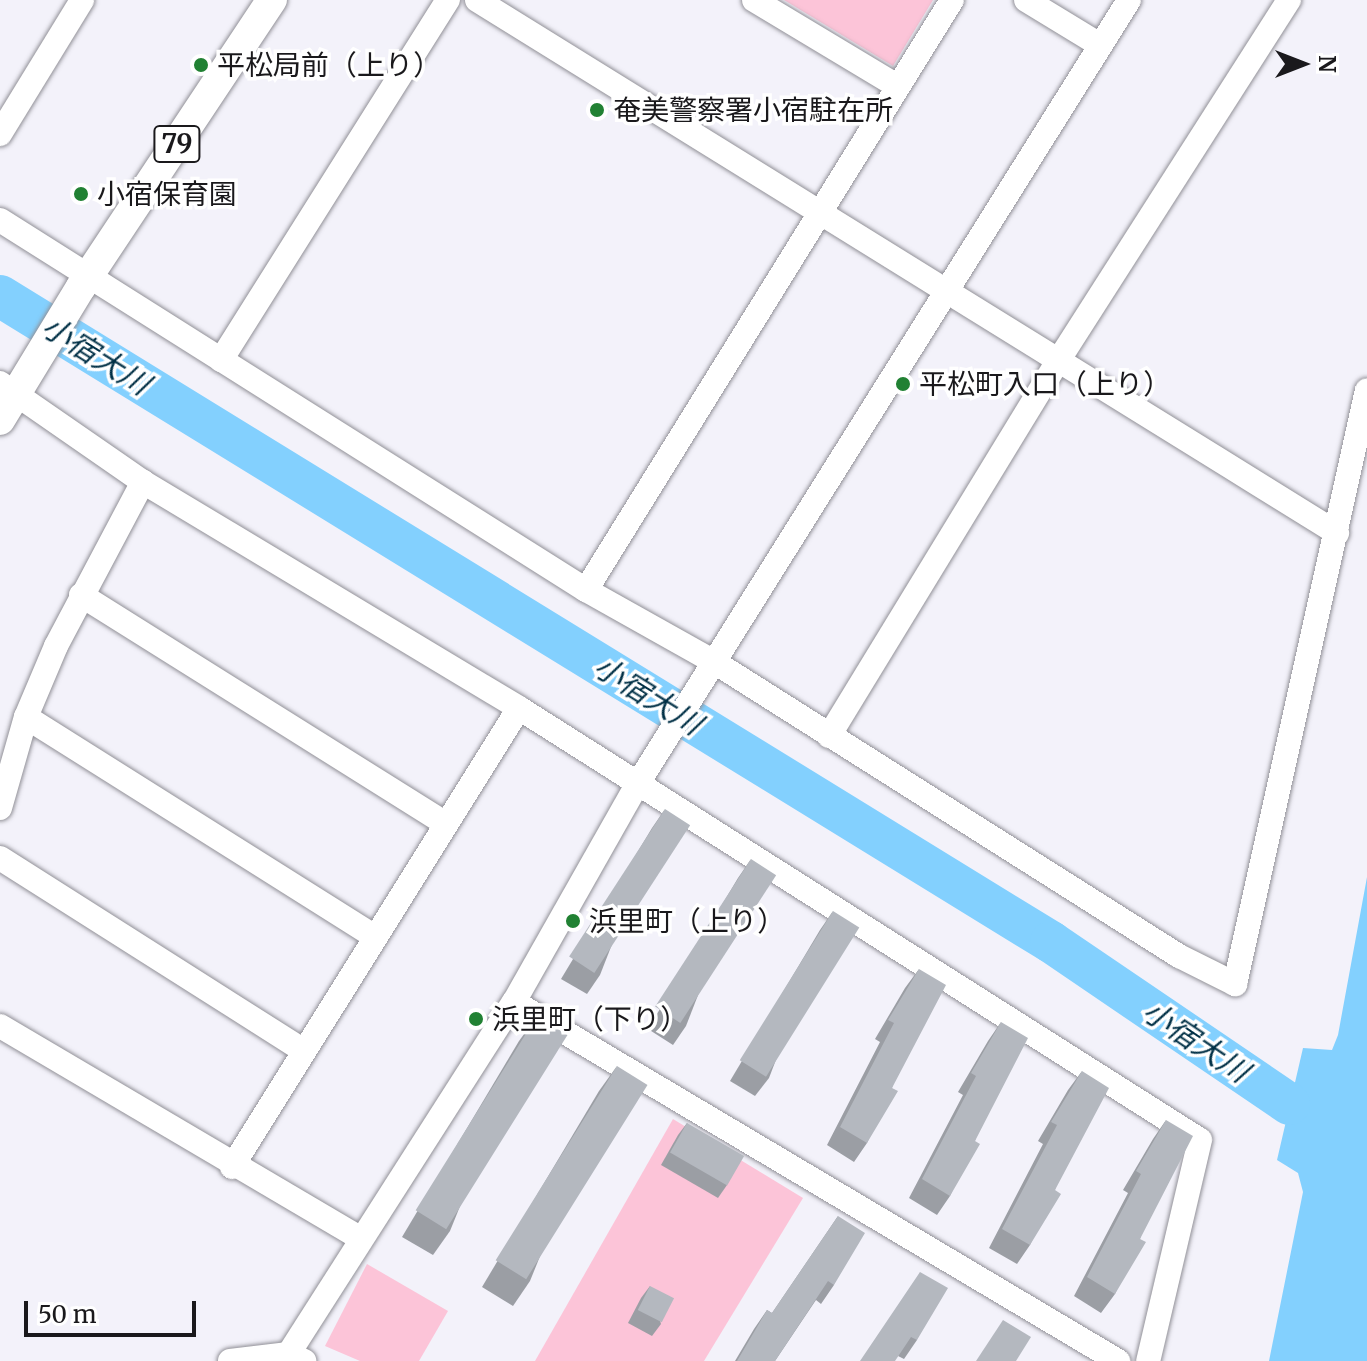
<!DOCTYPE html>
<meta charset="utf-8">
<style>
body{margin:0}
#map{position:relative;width:1367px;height:1361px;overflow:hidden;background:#f3f2fa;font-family:Merriweather,"Noto Sans JP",serif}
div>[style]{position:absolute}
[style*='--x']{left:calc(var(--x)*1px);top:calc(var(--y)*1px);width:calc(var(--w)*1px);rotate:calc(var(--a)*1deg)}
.green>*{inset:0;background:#fcc4d8}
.water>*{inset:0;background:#83d0fe}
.river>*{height:42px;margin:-21px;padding:0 21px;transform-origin:21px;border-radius:21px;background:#83d0fe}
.roads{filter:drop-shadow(0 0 2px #919097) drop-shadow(0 0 2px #919097)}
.minor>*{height:24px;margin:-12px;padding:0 12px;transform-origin:12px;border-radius:12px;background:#fff}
.major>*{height:30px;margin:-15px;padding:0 15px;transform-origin:15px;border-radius:15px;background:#fff}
.wall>*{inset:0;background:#9b9ea4}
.building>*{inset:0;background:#b4b8bf;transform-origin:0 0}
.dots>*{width:22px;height:22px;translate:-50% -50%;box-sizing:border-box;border:4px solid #fff;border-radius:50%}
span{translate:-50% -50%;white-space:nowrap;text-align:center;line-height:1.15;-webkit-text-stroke:7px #fff;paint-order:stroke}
.shield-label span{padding:2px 6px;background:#fff;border:2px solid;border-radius:6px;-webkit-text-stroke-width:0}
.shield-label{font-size:26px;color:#1a191c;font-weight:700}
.poi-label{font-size:28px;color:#1a191c}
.left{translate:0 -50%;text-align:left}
.water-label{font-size:30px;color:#013046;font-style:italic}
.north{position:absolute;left:1263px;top:24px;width:80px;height:80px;-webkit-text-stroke:6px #fff;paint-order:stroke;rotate:90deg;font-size:22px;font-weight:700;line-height:32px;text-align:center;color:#1a191c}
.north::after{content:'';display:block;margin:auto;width:28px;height:36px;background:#1a191c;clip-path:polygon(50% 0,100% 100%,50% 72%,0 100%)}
.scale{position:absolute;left:24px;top:1301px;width:172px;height:36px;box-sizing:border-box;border:4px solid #1a191c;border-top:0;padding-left:10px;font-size:24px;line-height:28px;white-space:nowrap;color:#1a191c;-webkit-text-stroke:6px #fff;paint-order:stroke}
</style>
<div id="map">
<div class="green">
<div style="clip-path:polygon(784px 0,933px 0,893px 66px)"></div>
<div style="clip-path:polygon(673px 1119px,803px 1198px,704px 1361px,535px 1361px)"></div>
<div style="clip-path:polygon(367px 1264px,448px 1311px,419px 1361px,360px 1361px,325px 1346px)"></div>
</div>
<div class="water">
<div style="clip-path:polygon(1367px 877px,1367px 1361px,1269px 1361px,1303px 1192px,1298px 1173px,1277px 1160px,1303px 1048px,1332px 1050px,1338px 1035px)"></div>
</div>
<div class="river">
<div style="--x:0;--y:296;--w:1234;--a:31.58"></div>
<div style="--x:1051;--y:942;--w:288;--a:34.2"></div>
</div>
<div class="roads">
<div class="minor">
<div style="--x:477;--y:0;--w:1012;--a:31.79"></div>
<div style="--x:754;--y:0;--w:167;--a:31"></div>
<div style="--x:1026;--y:0;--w:87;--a:31.3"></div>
<div style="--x:0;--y:134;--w:157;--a:-58.5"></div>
<div style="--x:0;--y:220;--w:693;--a:32.27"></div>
<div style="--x:586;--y:590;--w:149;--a:29.3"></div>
<div style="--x:716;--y:663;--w:548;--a:32.33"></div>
<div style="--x:1179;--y:956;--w:63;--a:26.6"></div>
<div style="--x:1235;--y:984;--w:608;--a:-77.47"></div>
<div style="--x:221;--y:360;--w:426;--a:-57.8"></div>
<div style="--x:0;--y:383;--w:174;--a:34.7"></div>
<div style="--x:143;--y:482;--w:439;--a:31"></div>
<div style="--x:519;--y:708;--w:806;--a:32.39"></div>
<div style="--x:1200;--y:1140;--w:227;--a:103.2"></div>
<div style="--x:586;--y:590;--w:694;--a:-58.19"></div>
<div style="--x:81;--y:595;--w:430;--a:32.1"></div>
<div style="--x:26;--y:717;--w:413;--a:32.2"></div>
<div style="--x:829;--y:736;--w:443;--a:-58.6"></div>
<div style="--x:1060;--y:358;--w:425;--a:-57.4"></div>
<div style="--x:0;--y:808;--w:95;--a:-74.1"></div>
<div style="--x:26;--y:717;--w:77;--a:-67.1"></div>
<div style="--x:56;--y:646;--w:186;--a:-62.1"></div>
<div style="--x:0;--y:858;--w:359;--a:32.4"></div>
<div style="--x:514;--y:1002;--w:703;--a:30.73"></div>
<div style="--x:0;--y:1026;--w:419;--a:30.5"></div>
<div style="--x:232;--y:1167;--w:541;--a:-57.98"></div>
<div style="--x:230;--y:1361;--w:59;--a:-6.8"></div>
<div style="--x:289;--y:1354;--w:17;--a:25"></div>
<div style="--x:284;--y:1361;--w:426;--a:-57.4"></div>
<div style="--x:514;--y:1002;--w:249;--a:-60.5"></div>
<div style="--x:637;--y:785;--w:926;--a:-57.92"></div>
</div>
<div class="major">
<div style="--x:0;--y:420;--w:156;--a:-58.7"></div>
<div style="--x:81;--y:287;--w:345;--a:-56.4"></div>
</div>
</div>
<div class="wall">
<div style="clip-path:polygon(665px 809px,600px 975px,587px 994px,561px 979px,652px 828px)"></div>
<div style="clip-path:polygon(751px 859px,686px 1026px,673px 1045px,648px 1029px,738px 878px)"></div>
<div style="clip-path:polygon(833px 911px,769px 1078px,755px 1096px,730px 1081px,820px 930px)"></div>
<div style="clip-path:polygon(919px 969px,892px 1088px,867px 1143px,854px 1162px,827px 1145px,880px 1042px,875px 1039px,905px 988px)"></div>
<div style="clip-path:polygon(537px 1016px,450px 1231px,433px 1255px,402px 1237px,519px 1041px)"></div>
<div style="clip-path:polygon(1001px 1022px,975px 1141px,950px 1196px,937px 1215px,909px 1198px,963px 1095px,958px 1092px,988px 1041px)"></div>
<div style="clip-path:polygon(617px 1066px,530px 1281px,513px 1306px,482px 1287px,599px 1091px)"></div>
<div style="clip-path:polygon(1082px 1071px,1055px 1190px,1030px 1245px,1017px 1264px,989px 1248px,1043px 1144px,1038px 1141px,1068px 1090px)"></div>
<div style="clip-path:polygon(1166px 1120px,1140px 1239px,1115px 1294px,1101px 1313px,1074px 1296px,1128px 1193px,1123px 1190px,1153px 1139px)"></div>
<div style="clip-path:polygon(687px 1123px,727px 1185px,718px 1198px,661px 1165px,678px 1135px)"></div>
<div style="clip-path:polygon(838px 1216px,834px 1285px,821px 1304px,816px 1300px,775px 1361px,735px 1361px,754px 1329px,767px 1310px,772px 1313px)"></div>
<div style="clip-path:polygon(920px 1272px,917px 1340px,904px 1359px,898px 1356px)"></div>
<div style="clip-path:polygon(650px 1286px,661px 1324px,652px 1336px,628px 1323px,641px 1298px)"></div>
</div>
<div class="building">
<div style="left:665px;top:809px;width:30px;height:176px;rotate:33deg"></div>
<div style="left:751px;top:859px;width:30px;height:176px;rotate:33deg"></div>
<div style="left:833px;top:911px;width:31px;height:176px;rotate:32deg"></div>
<div style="clip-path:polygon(919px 969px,946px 985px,892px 1088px,898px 1091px,867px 1143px,840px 1127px,894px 1023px,888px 1020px)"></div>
<div style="left:537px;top:1016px;width:36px;height:229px;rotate:32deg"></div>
<div style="clip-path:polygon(1001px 1022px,1028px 1038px,975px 1141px,980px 1144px,950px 1196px,922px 1179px,976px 1076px,971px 1073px)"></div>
<div style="left:617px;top:1066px;width:36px;height:229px;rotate:32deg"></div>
<div style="clip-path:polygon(1082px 1071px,1109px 1088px,1055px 1190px,1061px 1194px,1030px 1245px,1002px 1229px,1057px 1125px,1051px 1122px)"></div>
<div style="clip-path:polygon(1166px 1120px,1193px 1136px,1140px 1239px,1146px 1242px,1115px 1294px,1087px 1277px,1141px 1174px,1136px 1171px)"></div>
<div style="left:687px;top:1123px;width:66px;height:34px;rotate:30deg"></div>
<div style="clip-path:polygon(838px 1216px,865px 1233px,834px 1285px,828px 1281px,775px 1361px,737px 1361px,767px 1310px,772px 1313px)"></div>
<div style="clip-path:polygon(920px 1272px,948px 1288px,917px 1340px,911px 1337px,895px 1361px,860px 1361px)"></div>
<div style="left:650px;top:1286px;width:27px;height:27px;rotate:27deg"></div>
<div style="clip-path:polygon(1003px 1320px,1031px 1337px,1016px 1361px,976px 1361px)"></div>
</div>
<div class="dots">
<div style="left:201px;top:65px;background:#218133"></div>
<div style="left:597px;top:110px;background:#218133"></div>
<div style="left:81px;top:194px;background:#218133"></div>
<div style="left:903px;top:384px;background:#218133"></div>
<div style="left:573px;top:921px;background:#218133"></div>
<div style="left:476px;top:1019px;background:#218133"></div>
</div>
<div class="shield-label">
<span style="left:177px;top:144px">79</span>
</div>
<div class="poi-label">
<span class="left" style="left:217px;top:65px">平松局前（上り）</span>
<span class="left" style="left:613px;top:110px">奄美警察署小宿駐在所</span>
<span class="left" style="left:97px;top:194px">小宿保育園</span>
<span class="left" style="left:919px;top:384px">平松町入口（上り）</span>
<span class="left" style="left:589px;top:921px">浜里町（上り）</span>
<span class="left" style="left:492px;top:1019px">浜里町（下り）</span>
</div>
<div class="water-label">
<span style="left:96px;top:355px;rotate:32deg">小宿大川</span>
<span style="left:648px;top:695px;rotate:32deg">小宿大川</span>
<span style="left:1196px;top:1041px;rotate:34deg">小宿大川</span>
</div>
<div class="north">N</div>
<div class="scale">50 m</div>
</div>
